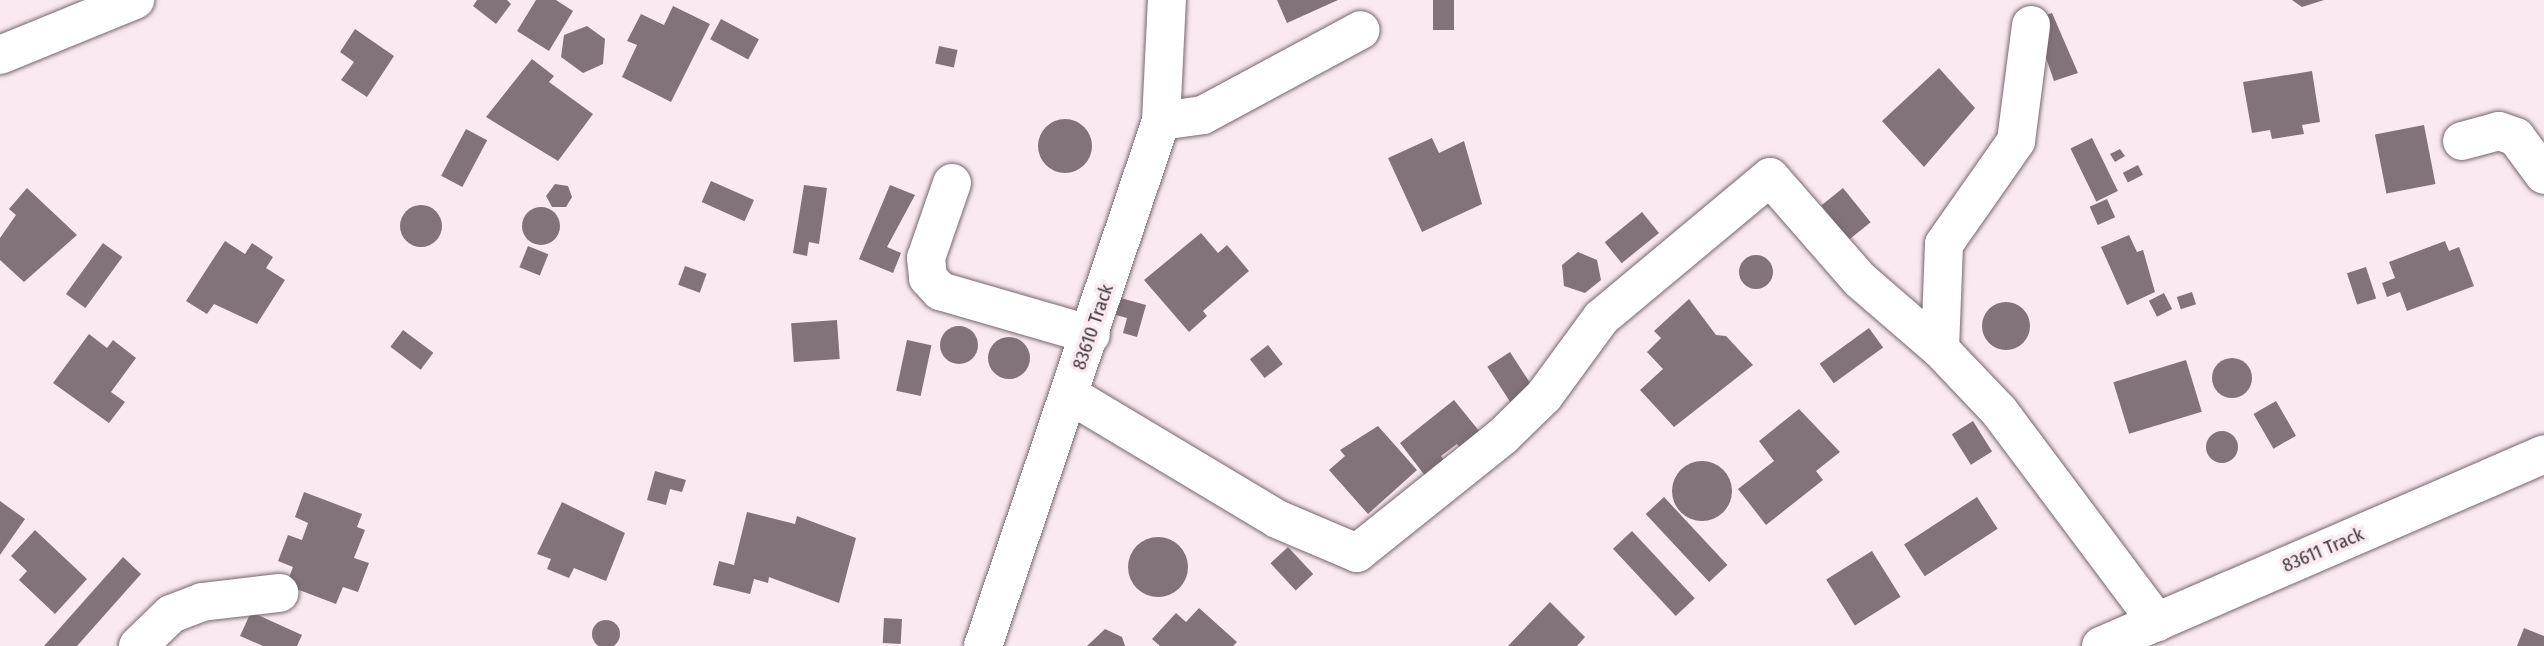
<!DOCTYPE html>
<style>
body{margin:0}
#map{position:relative;width:2544px;height:646px;overflow:hidden;background:#fae9f1;font-family:"Fira Sans Condensed",sans-serif}
div>[style]{position:absolute}
[style*='--x']{left:calc(var(--x)*1px);top:calc(var(--y)*1px);width:calc(var(--w)*1px);rotate:calc(var(--a)*1deg)}
.building>*{inset:0;background:#82737b;transform-origin:0 0}
.round{border-radius:50%}
.roads{filter:drop-shadow(0 0 2px #75666e) drop-shadow(0 0 2px #75666e)}
.minor>*{height:38px;margin:-19px;padding:0 19px;transform-origin:19px;border-radius:19px;background:#fff}
span{translate:-50% -50%;white-space:nowrap;text-align:center;line-height:1.15;-webkit-text-stroke:7px #fae9f1;paint-order:stroke}
.street-label{font-size:19px;color:#3d363a}
</style>
<div id="map">
<div class="building">
<div style="clip-path:polygon(477px 0,507px 0,511px 4px,496px 24px,473px 6px)"></div>
<div style="clip-path:polygon(536px 0,556px 0,573px 11px,549px 51px,517px 31px)"></div>
<div style="clip-path:polygon(1277px 0,1338px 0,1287px 23px)"></div>
<div style="left:1433px;top:0;width:21px;height:30px"></div>
<div style="clip-path:polygon(2292px 0,2324px 0,2302px 7px)"></div>
<div style="clip-path:polygon(673px 6px,710px 24px,671px 102px,622px 77px,637px 45px,627px 41px,641px 14px,664px 25px)"></div>
<div style="clip-path:polygon(2052px 13px,2078px 73px,2054px 81px,2033px 20px)"></div>
<div style="left:721px;top:19px;width:43px;height:23px;rotate:28deg"></div>
<div style="clip-path:polygon(587px 26px,605px 39px,603px 64px,583px 73px,561px 57px,564px 35px)"></div>
<div style="clip-path:polygon(355px 29px,394px 56px,367px 97px,341px 80px,354px 62px,340px 52px)"></div>
<div style="left:939px;top:46px;width:19px;height:18px;rotate:12deg"></div>
<div style="clip-path:polygon(532px 59px,554px 76px,549px 82px,593px 114px,558px 161px,486px 117px)"></div>
<div style="clip-path:polygon(1939px 68px,1975px 108px,1924px 167px,1882px 121px)"></div>
<div style="clip-path:polygon(2312px 71px,2320px 122px,2302px 125px,2304px 134px,2272px 139px,2270px 130px,2252px 133px,2243px 82px)"></div>
<div class="round" style="left:1038px;top:119px;width:54px;height:54px"></div>
<div style="left:2424px;top:125px;width:60px;height:50px;rotate:79deg"></div>
<div style="left:466px;top:129px;width:24px;height:53px;rotate:28deg"></div>
<div style="clip-path:polygon(1432px 138px,1439px 153px,1464px 141px,1482px 204px,1422px 232px,1388px 158px)"></div>
<div style="left:2092px;top:138px;width:59px;height:24px;rotate:64deg"></div>
<div style="clip-path:polygon(2120px 149px,2125px 156px,2115px 162px,2110px 154px)"></div>
<div style="left:2138px;top:165px;width:11px;height:17px;rotate:63deg"></div>
<div style="left:711px;top:181px;width:47px;height:23px;rotate:24deg"></div>
<div style="clip-path:polygon(555px 184px,568px 186px,572px 197px,566px 207px,552px 207px,546px 196px)"></div>
<div style="clip-path:polygon(804px 185px,827px 188px,819px 244px,809px 242px,807px 256px,793px 253px)"></div>
<div style="clip-path:polygon(890px 185px,915px 195px,887px 247px,901px 253px,893px 273px,859px 259px)"></div>
<div style="clip-path:polygon(27px 188px,77px 235px,24px 282px,0 260px,0 238px,16px 215px,9px 209px)"></div>
<div style="left:1843px;top:188px;width:44px;height:28px;rotate:51deg"></div>
<div style="left:2107px;top:199px;width:20px;height:19px;rotate:66deg"></div>
<div class="round" style="left:400px;top:205px;width:42px;height:42px"></div>
<div class="round" style="left:522px;top:207px;width:38px;height:38px"></div>
<div style="left:1642px;top:212px;width:27px;height:48px;rotate:51deg"></div>
<div style="clip-path:polygon(1201px 233px,1218px 253px,1227px 245px,1249px 271px,1203px 311px,1207px 316px,1189px 332px,1144px 280px)"></div>
<div style="clip-path:polygon(2129px 235px,2137px 252px,2143px 250px,2155px 292px,2127px 305px,2101px 247px)"></div>
<div style="clip-path:polygon(225px 241px,245px 254px,252px 243px,273px 257px,266px 268px,285px 280px,257px 324px,214px 304px,207px 314px,186px 301px)"></div>
<div style="clip-path:polygon(2445px 241px,2449px 251px,2459px 247px,2474px 286px,2407px 311px,2400px 292px,2387px 297px,2382px 283px,2395px 278px,2389px 262px)"></div>
<div style="left:103px;top:243px;width:24px;height:63px;rotate:36deg"></div>
<div style="left:528px;top:246px;width:22px;height:23px;rotate:22deg"></div>
<div style="clip-path:polygon(1578px 252px,1597px 260px,1601px 280px,1585px 293px,1564px 286px,1562px 265px)"></div>
<div class="round" style="left:1739px;top:255px;width:34px;height:34px"></div>
<div style="left:685px;top:266px;width:23px;height:20px;rotate:20deg"></div>
<div style="left:2366px;top:267px;width:33px;height:20px;rotate:72deg"></div>
<div style="left:2192px;top:292px;width:13px;height:16px;rotate:72deg"></div>
<div style="left:2164px;top:293px;width:18px;height:17px;rotate:63deg"></div>
<div style="clip-path:polygon(1121px 298px,1146px 305px,1137px 337px,1123px 333px,1127px 318px,1116px 315px)"></div>
<div style="clip-path:polygon(1689px 299px,1716px 335px,1726px 336px,1753px 365px,1674px 427px,1640px 390px,1663px 369px,1647px 352px,1661px 338px,1654px 331px)"></div>
<div class="round" style="left:1982px;top:302px;width:48px;height:48px"></div>
<div style="left:837px;top:320px;width:39px;height:46px;rotate:86deg"></div>
<div class="round" style="left:940px;top:326px;width:38px;height:38px"></div>
<div style="left:1869px;top:328px;width:24px;height:61px;rotate:54deg"></div>
<div style="left:403px;top:330px;width:38px;height:21px;rotate:37deg"></div>
<div style="clip-path:polygon(89px 334px,107px 348px,113px 340px,136px 358px,111px 392px,125px 402px,109px 423px,53px 383px)"></div>
<div class="round" style="left:988px;top:337px;width:42px;height:42px"></div>
<div style="left:907px;top:340px;width:25px;height:52px;rotate:12deg"></div>
<div style="left:1268px;top:345px;width:24px;height:23px;rotate:52deg"></div>
<div style="left:1510px;top:352px;width:45px;height:27px;rotate:57deg"></div>
<div class="round" style="left:2212px;top:358px;width:40px;height:40px"></div>
<div style="left:2186px;top:360px;width:54px;height:76px;rotate:73deg"></div>
<div style="clip-path:polygon(1454px 400px,1484px 437px,1464px 453px,1457px 444px,1441px 456px,1448px 466px,1429px 481px,1400px 443px)"></div>
<div style="left:2276px;top:401px;width:40px;height:26px;rotate:60deg"></div>
<div style="clip-path:polygon(1799px 409px,1840px 452px,1816px 471px,1823px 480px,1766px 525px,1738px 489px,1774px 461px,1759px 441px)"></div>
<div style="left:1973px;top:421px;width:36px;height:25px;rotate:58deg"></div>
<div style="clip-path:polygon(1378px 426px,1417px 470px,1368px 514px,1329px 470px,1345px 456px,1340px 450px)"></div>
<div class="round" style="left:2206px;top:431px;width:32px;height:32px"></div>
<div class="round" style="left:1672px;top:461px;width:60px;height:60px"></div>
<div style="clip-path:polygon(655px 471px,686px 480px,682px 492px,670px 489px,666px 505px,647px 500px)"></div>
<div style="clip-path:polygon(304px 492px,362px 514px,357px 527px,365px 530px,354px 558px,369px 563px,358px 592px,343px 587px,336px 604px,286px 585px,293px 567px,278px 561px,288px 535px,302px 540px,308px 523px,295px 517px)"></div>
<div style="left:1664px;top:497px;width:93px;height:25px;rotate:47deg"></div>
<div style="left:1977px;top:497px;width:38px;height:87px;rotate:57deg"></div>
<div style="clip-path:polygon(0 501px,25px 519px,0 555px)"></div>
<div style="clip-path:polygon(562px 502px,625px 533px,606px 581px,574px 568px,569px 578px,547px 569px,551px 559px,537px 554px)"></div>
<div style="clip-path:polygon(747px 512px,795px 524px,797px 516px,856px 538px,839px 603px,769px 577px,768px 583px,754px 579px,750px 594px,713px 585px,719px 561px,734px 565px)"></div>
<div style="clip-path:polygon(35px 530px,87px 579px,55px 614px,19px 580px,27px 571px,11px 556px)"></div>
<div style="left:1632px;top:531px;width:92px;height:26px;rotate:47deg"></div>
<div class="round" style="left:1128px;top:537px;width:60px;height:60px"></div>
<div style="left:1288px;top:547px;width:37px;height:24px;rotate:47deg"></div>
<div style="left:1872px;top:551px;width:54px;height:54px;rotate:58deg"></div>
<div style="clip-path:polygon(123px 557px,141px 574px,77px 646px,44px 646px)"></div>
<div style="clip-path:polygon(1550px 602px,1585px 637px,1577px 646px,1508px 646px)"></div>
<div style="clip-path:polygon(1199px 608px,1237px 642px,1233px 646px,1160px 646px,1152px 639px,1176px 613px,1186px 622px)"></div>
<div style="clip-path:polygon(251px 612px,302px 635px,297px 646px,263px 646px,240px 636px)"></div>
<div style="left:884px;top:618px;width:18px;height:25px;rotate:3deg"></div>
<div class="round" style="left:592px;top:620px;width:28px;height:28px"></div>
<div style="clip-path:polygon(2524px 628px,2544px 636px,2544px 646px,2517px 646px)"></div>
<div style="clip-path:polygon(1105px 629px,1122px 637px,1125px 646px,1087px 646px)"></div>
</div>
<div class="roads">
<div class="minor">
<div style="--x:0;--y:55;--w:146;--a:-22.2"></div>
<div style="--x:1161;--y:121;--w:42;--a:-8.1"></div>
<div style="--x:1203;--y:115;--w:179;--a:-28.3"></div>
<div style="--x:2462;--y:141;--w:38;--a:-15"></div>
<div style="--x:2499;--y:131;--w:18;--a:19"></div>
<div style="--x:2516;--y:137;--w:47;--a:53.6"></div>
<div style="--x:952;--y:183;--w:79;--a:109.1"></div>
<div style="--x:926;--y:258;--w:20;--a:84"></div>
<div style="--x:928;--y:278;--w:18;--a:47"></div>
<div style="--x:940;--y:291;--w:157;--a:16.2"></div>
<div style="--x:1940;--y:349;--w:105;--a:-87.8"></div>
<div style="--x:1944;--y:244;--w:126;--a:-55"></div>
<div style="--x:2016;--y:141;--w:117;--a:-82.6"></div>
<div style="--x:1070;--y:395;--w:241;--a:30.9"></div>
<div style="--x:1277;--y:519;--w:87;--a:23"></div>
<div style="--x:1357;--y:553;--w:187;--a:-38.7"></div>
<div style="--x:1503;--y:436;--w:57;--a:-44.3"></div>
<div style="--x:1544;--y:396;--w:97;--a:-53.8"></div>
<div style="--x:1601;--y:318;--w:220;--a:-39.8"></div>
<div style="--x:1770;--y:177;--w:137;--a:48.9"></div>
<div style="--x:1860;--y:280;--w:106;--a:40.8"></div>
<div style="--x:1940;--y:349;--w:86;--a:46.4"></div>
<div style="--x:1999;--y:411;--w:264;--a:53.2"></div>
<div style="--x:138;--y:646;--w:46;--a:-44.1"></div>
<div style="--x:171;--y:614;--w:33;--a:-21"></div>
<div style="--x:202;--y:602;--w:78;--a:-6.7"></div>
<div style="--x:983;--y:646;--w:554;--a:-71.27"></div>
<div style="--x:1161;--y:121;--w:121;--a:-87.2"></div>
<div style="--x:2101;--y:646;--w:483;--a:-23.4"></div>
</div>
</div>
<div class="street-label">
<span style="left:1093px;top:327px;rotate:-71deg">83610 Track</span>
<span style="left:2323px;top:550px;rotate:-23deg">83611 Track</span>
</div>
</div>
